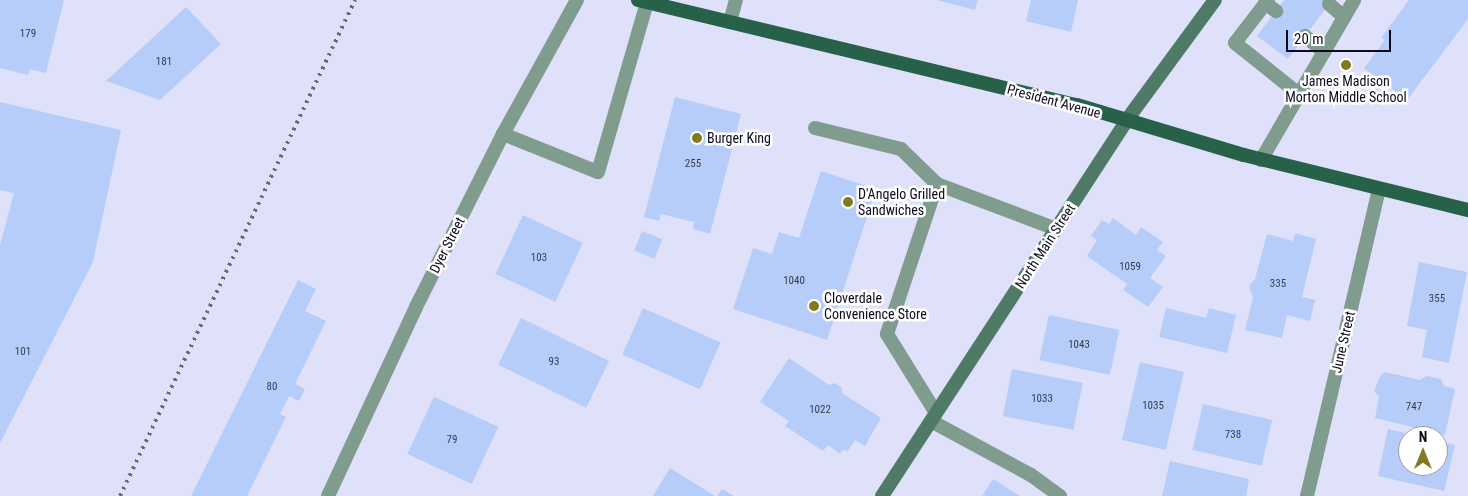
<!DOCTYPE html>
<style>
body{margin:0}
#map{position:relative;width:1468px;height:496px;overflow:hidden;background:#dfe0f9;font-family:"Roboto Condensed",sans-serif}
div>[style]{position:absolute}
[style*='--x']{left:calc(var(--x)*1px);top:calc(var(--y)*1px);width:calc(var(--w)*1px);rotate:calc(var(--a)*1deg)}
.building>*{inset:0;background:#b6cdf9;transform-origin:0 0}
.service>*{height:14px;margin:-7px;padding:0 7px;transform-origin:7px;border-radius:7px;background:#809c8e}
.minor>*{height:14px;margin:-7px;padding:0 7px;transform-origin:7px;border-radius:7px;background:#809c8e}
.secondary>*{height:14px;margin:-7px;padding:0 7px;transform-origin:7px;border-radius:7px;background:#4f7a66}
.primary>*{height:14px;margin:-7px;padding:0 7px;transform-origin:7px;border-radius:7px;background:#28614a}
.rail>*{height:4px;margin-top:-2px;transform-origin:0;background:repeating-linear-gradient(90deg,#67667d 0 2.5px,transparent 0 7.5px)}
.dots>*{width:14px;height:14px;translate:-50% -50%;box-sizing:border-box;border:2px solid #fff;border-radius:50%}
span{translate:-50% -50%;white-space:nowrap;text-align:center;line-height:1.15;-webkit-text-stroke:5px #fff;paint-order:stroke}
.number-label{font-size:11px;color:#363b55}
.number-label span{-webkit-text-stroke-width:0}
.poi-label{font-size:14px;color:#0c0a1e}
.left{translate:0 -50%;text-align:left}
.street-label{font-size:14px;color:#0c0a1e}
.north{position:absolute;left:1398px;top:426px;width:50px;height:50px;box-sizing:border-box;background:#fff;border:1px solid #9e9da5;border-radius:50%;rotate:0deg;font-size:14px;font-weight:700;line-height:20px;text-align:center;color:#0c0a1e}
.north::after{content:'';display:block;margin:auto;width:18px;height:22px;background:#817a1f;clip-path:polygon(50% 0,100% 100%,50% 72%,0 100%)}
.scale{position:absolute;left:1286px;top:30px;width:105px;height:22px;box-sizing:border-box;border:2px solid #0c0a1e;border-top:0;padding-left:6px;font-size:15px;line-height:18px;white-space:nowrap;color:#0c0a1e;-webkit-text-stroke:4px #fff;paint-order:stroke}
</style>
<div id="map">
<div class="building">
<div style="clip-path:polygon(0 0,64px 0,46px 73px,30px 69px,28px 75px,0 68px)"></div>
<div style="clip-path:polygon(937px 0,978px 0,975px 10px)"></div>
<div style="clip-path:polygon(1031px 0,1078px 0,1071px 32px,1026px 21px)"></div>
<div style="clip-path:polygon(1284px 0,1332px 0,1288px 59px,1257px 36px)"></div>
<div style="clip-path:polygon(1409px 0,1468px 0,1468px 19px,1407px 100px,1364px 68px,1385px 40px,1381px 38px)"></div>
<div style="clip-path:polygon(186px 7px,221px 44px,160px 100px,106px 81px)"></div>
<div style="clip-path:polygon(675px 97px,741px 114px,710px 234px,693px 229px,694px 222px,661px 214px,659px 221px,644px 217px)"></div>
<div style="clip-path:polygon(0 102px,121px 130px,93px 262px,0 443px,0 245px,14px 193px,0 190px)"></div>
<div style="clip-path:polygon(821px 171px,876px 189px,827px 340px,733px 309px,753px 248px,772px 254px,779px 232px,799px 238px)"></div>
<div style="left:523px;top:215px;width:66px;height:65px;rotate:25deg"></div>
<div style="clip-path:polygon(1113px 218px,1136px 235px,1141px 227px,1163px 242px,1157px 250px,1166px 256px,1150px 278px,1163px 287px,1148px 307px,1123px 290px,1127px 284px,1087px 256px,1097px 240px,1091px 236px,1102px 220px,1109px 224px)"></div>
<div style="left:642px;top:231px;width:22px;height:21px;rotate:22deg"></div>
<div style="clip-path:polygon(1295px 233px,1316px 239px,1302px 297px,1315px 300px,1310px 321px,1287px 315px,1282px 338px,1245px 330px,1253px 298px,1249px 286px,1255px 279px,1267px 234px,1293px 241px)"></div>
<div style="clip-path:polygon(1419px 262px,1467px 272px,1449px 363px,1422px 357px,1427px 330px,1407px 326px)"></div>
<div style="clip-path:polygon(298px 280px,316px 289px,305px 311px,326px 321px,295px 384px,305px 389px,299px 401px,289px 396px,280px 414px,286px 417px,247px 496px,191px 496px)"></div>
<div style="left:643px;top:308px;width:85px;height:51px;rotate:24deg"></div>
<div style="clip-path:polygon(1166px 308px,1206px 318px,1209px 308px,1236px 315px,1227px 353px,1159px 337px)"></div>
<div style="left:1049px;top:315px;width:72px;height:46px;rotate:12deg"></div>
<div style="left:521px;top:318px;width:98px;height:52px;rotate:26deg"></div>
<div style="clip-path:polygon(789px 358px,829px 385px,835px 383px,842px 388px,842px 393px,881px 418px,865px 446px,855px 440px,848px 451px,843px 450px,840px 454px,828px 445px,823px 451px,785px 426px,789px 421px,760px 402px)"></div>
<div style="left:1140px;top:362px;width:45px;height:80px;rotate:13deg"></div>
<div style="left:1012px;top:369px;width:72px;height:48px;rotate:11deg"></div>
<div style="clip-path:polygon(1385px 372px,1420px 380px,1426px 376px,1441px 379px,1444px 386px,1455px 389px,1445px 435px,1375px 418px,1379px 396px,1374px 391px,1380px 376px)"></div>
<div style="left:434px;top:397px;width:71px;height:63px;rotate:25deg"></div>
<div style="left:1203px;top:404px;width:71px;height:47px;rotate:13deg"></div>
<div style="clip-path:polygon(1388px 429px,1414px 435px,1408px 436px,1408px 466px,1438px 466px,1438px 441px,1455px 445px,1444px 491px,1378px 476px)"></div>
<div style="clip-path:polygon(1170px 461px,1249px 479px,1246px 496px,1162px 496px)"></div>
<div style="clip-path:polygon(670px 468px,715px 496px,653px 496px)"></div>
<div style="clip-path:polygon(993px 479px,1020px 496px,982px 496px)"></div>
<div style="clip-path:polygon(722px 489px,734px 496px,717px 496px)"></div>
</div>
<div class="service">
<div style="--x:1268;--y:0;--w:54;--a:127.5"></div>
<div style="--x:1235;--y:43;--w:82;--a:38.6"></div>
<div style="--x:1265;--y:3;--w:14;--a:36"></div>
<div style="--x:1329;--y:4;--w:20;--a:41"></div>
<div style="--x:1305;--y:36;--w:25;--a:40"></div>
<div style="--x:815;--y:128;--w:89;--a:13.7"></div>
<div style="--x:901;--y:149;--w:50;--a:44.2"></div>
<div style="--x:503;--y:134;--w:102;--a:21.8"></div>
<div style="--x:598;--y:172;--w:177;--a:-73.9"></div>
<div style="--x:1261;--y:160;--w:185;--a:-59.8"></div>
<div style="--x:936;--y:413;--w:93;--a:-121.8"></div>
<div style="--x:887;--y:334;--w:158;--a:-71.6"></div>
<div style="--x:937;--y:184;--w:127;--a:20.7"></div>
<div style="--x:931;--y:421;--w:114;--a:28.4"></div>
<div style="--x:1031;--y:475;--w:36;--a:36"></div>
</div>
<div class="minor">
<div style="--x:730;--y:22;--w:23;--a:-75"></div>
<div style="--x:328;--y:496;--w:208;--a:-65"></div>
<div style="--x:416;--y:307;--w:194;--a:-63.3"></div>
<div style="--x:503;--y:134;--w:153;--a:-61.1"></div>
<div style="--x:1307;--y:496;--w:315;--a:-76.8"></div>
</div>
<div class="secondary">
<div style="--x:882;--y:496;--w:447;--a:-56.9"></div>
<div style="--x:1126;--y:121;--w:150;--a:-53.7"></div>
</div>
<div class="primary">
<div style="--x:638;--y:0;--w:451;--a:13.5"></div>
<div style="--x:1077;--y:105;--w:174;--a:16.7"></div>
<div style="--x:1244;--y:155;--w:231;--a:13.8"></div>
</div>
<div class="rail">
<div style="--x:120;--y:496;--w:549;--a:-64.65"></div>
</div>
<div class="dots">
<div style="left:1346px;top:65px;background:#817a1f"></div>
<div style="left:697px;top:138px;background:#817a1f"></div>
<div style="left:848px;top:202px;background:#817a1f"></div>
<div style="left:814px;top:306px;background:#817a1f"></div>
</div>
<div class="number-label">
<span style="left:28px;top:34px">179</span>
<span style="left:164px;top:62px">181</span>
<span style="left:693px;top:164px">255</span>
<span style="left:539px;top:258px">103</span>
<span style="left:1130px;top:267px">1059</span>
<span style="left:794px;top:281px">1040</span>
<span style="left:1278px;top:284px">335</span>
<span style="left:1437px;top:299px">355</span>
<span style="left:1079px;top:345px">1043</span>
<span style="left:23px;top:352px">101</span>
<span style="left:554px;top:362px">93</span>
<span style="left:272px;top:387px">80</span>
<span style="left:1042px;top:399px">1033</span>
<span style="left:1153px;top:406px">1035</span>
<span style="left:1414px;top:407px">747</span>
<span style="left:820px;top:410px">1022</span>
<span style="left:1233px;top:435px">738</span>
<span style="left:452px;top:440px">79</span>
</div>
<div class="poi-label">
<span style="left:1346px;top:89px">James Madison<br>Morton Middle School</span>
<span class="left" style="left:707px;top:138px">Burger King</span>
<span class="left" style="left:858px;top:202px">D'Angelo Grilled<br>Sandwiches</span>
<span class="left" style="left:824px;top:306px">Cloverdale<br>Convenience Store</span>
</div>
<div class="street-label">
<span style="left:1054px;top:101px;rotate:15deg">President Avenue</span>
<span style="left:447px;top:245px;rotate:-63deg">Dyer Street</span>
<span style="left:1045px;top:246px;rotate:-57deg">North Main Street</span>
<span style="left:1343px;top:342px;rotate:-77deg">June Street</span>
</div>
<div class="north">N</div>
<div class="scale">20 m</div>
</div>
